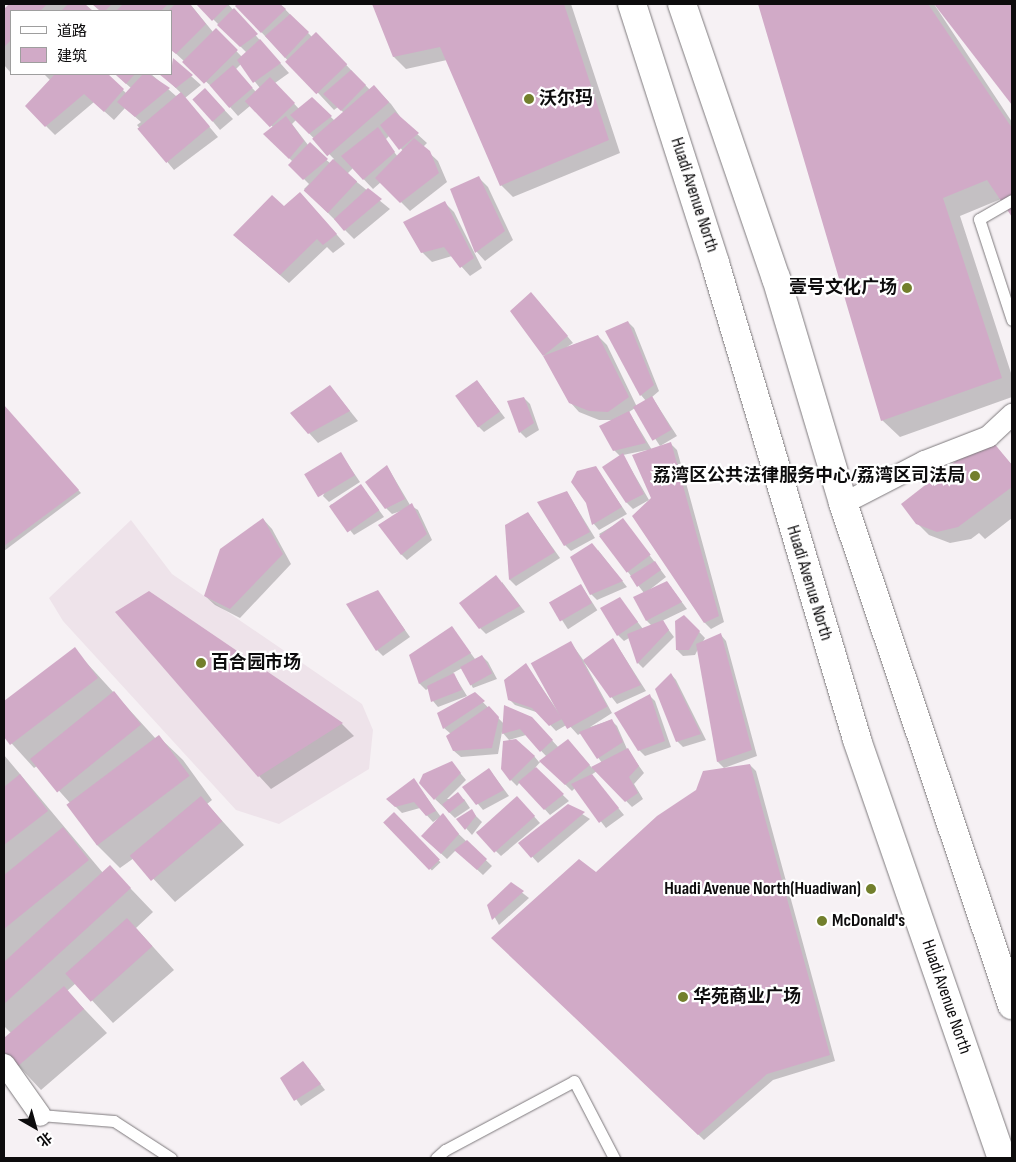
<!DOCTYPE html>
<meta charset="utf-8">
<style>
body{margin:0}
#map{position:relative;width:1016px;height:1162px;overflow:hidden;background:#f6f1f4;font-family:"Sofia Sans Condensed","Noto Sans SC",sans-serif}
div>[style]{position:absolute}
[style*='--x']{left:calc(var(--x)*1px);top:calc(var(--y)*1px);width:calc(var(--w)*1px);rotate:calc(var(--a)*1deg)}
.built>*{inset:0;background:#eee3ea}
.shadow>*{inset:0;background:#0003;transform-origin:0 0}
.building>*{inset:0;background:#d1aac7;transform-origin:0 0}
.roads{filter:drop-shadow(0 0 1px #7d797c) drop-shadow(0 0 1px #7d797c)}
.lane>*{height:11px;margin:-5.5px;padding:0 5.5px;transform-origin:5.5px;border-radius:5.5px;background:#fff}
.street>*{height:21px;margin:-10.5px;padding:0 10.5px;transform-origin:10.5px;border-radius:10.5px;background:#fff}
.primary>*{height:28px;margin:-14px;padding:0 14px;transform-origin:14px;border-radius:14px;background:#fff}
.dots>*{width:14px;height:14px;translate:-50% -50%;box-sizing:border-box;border:2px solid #fff;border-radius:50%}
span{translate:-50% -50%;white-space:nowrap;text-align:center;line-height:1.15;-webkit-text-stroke:4.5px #fff;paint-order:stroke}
.poi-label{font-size:18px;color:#0d0c0d;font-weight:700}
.left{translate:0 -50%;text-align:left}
.right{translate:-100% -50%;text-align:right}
.street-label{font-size:18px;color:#0d0c0d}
.frame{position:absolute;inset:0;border:5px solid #0d0c0d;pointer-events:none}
.legend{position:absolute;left:10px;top:10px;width:162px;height:65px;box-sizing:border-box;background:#fff;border:1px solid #9e9e9e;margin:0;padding:6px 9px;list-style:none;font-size:15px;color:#0d0c0d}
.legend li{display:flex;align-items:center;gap:10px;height:25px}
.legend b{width:25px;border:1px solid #9e9e9e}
.north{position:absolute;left:10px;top:1102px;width:50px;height:50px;-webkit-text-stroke:4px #fff;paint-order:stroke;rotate:142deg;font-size:14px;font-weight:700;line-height:20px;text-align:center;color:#0d0c0d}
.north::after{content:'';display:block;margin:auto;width:18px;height:22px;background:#0d0c0d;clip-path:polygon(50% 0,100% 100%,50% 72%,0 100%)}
</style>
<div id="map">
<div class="built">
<div style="clip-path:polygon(131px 520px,172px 574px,362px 704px,373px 730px,369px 769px,279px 824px,236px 810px,63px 621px,49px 598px)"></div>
</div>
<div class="shadow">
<div style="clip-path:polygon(11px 4px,83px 4px,91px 11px,11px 11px,11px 73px,4px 65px,4px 11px)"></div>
<div style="clip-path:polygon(evenodd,93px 4px,190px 4px,213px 32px,216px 30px,242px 57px,247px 53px,198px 4px,228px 4px,289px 73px,275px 83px,299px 109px,312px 99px,335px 121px,344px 113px,338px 107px,334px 110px,237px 6px,280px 4px,312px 37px,333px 51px,370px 90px,374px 87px,391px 104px,404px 122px,427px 143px,423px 147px,438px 161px,447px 182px,410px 211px,381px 182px,373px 189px,353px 168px,347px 174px,390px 209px,354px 239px,304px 189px,309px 184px,290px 165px,293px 162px,265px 134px,274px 128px,250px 106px,238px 116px,214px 89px,171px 49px,171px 11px,101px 11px,93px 4px,241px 64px,260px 88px,256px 92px,235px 70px,241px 64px,93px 4px,296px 120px,334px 159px,330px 163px,308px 145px,292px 124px,296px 120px,93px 4px,390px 135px,403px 151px,398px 157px,385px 140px,390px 135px)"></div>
<div style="clip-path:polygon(373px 4px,571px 4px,620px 153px,513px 197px,501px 185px,447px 60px,406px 69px,394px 57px)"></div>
<div style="clip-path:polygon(760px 4px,934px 4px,1012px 122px,1012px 215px,1001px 199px,960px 216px,1012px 376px,1012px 397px,900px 437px,882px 420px)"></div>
<div style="clip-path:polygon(935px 4px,1012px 4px,1012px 103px)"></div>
<div style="clip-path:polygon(173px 60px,201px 85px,185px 98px,218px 137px,174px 170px,137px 125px,141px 122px,125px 108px,114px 120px,94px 102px,55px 135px,26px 106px,50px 80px,44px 74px,106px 74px,126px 93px,131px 88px,115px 74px,151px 74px,176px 96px,181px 93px,161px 74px,171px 74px)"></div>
<div style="clip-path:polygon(194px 99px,214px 99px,233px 119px,220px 130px)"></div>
<div style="clip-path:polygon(479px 178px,488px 187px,513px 240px,485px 261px,476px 251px)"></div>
<div style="clip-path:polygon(309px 203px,345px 244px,333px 253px,327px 247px,289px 283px,234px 235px,284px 208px)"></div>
<div style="clip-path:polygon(445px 203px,454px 212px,482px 268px,470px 276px,452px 256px,432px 262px,422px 252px)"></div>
<div style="clip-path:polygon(537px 300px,573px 343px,567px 347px,598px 336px,607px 345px,637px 407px,646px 401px,641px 395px,628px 322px,634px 328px,659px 391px,652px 397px,677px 436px,660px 446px,635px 408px,629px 412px,652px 450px,671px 444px,677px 450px,724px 622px,711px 629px,705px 623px,653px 499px,647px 450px,623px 455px,649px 500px,633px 509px,627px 503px,620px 456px,614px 450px,613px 420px,599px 420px,579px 412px,570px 402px,544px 355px,512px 312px)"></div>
<div style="clip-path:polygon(477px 381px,505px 418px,484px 432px,478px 426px)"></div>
<div style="clip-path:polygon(330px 386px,358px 421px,318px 443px,309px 433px)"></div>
<div style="clip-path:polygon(524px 398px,530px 404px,539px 430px,526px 438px,520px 432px)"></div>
<div style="clip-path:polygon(4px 407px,81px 493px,4px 551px)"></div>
<div style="clip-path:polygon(988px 438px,1012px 465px,1012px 518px,985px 539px,979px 533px,971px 539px,950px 543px,929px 535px,917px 523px)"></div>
<div style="clip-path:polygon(341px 454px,360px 482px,329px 502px,323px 496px)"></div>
<div style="clip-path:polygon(387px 466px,410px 505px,418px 510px,432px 540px,407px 560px,401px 554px,401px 511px,392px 514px,386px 508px)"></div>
<div style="clip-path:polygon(596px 468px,627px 514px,599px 530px,594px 524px,588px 502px)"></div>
<div style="clip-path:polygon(366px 492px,384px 517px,354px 535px,330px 505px)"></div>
<div style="clip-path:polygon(567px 492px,595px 538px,571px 551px,565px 545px)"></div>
<div style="clip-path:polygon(528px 513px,560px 558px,516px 586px,510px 580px,506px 526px)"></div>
<div style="clip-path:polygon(263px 519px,272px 529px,291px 564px,240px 618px,215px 605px,205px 596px)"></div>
<div style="clip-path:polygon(623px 520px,666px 577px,648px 591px,667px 582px,687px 609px,662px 621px,674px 637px,643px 668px,638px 663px,629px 638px,624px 641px,618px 635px,620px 599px,643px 629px,652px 626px,647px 621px,644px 593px,599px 534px)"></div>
<div style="clip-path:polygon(598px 550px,627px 587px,597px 600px,591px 594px)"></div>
<div style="clip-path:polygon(502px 582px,525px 612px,486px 634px,480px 628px)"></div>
<div style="left:581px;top:585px;width:30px;height:35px;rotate:57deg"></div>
<div style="clip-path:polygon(149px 592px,342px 724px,354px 736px,271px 789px,259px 776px)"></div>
<div style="clip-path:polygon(378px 592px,410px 637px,383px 656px,377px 650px)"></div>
<div style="clip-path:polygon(684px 616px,705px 638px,702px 643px,721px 635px,726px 641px,757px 756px,724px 768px,718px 762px,698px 649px,695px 655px,683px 656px,677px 650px)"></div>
<div style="clip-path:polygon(452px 628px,475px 659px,482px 656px,488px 662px,497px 679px,473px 688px,462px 668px,453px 673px,467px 696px,438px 707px,433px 701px,429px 688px,426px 690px,420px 684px,410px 656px)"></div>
<div style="clip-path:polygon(613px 639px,646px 691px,617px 704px,584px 662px,612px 713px,590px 727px,611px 720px,617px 726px,627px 749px,644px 773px,634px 784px,643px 799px,632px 807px,597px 771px,591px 775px,624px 815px,606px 828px,575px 788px,572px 791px,541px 761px,535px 768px,569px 801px,550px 815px,520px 782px,517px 786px,511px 780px,503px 769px,534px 756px,539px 762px,547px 757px,526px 735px,509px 740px,502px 732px,498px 754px,461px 757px,454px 751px,451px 734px,444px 728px,475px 694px,504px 724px,538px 725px,559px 748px,574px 747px,592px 768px,602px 763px,581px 733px,578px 735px,568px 724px,556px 731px,539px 713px,515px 705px,509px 699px,526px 665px,564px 720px,571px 643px,584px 661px)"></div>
<div style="clip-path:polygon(74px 649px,156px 739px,159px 737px,183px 760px,212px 800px,207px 804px,244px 845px,175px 902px,134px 858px,120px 868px,97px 845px,70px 803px,37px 766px,34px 768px,4px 735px,4px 703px)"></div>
<div style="clip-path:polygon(671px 674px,676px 680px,706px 740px,683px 747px,677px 741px)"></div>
<div style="clip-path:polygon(649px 695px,655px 701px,671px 747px,645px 756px,639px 750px)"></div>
<div style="clip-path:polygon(4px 755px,103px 873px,110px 867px,153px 912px,136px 928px,174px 970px,113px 1023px,76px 983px,67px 991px,107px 1033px,41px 1090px,4px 1050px,4px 1039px,11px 1033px,4px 1026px)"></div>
<div style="clip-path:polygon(452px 763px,466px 780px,447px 799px,464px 799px,470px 808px,455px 818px,435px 799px)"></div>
<div style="clip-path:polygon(750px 765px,756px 771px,835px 1061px,773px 1080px,704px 1140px,493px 938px,596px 873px)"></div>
<div style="clip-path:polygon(489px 769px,509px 796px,483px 810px,464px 787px)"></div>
<div style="clip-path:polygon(414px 780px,441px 817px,492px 866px,483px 875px,456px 850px,447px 859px,422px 836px,439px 818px,433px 822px,420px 808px,402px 813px,388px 799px)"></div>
<div style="clip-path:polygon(523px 804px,540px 823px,501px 856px,476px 832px)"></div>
<div style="clip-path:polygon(568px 805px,590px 819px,538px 863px,520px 843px)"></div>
<div style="clip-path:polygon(471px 811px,482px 822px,472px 835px,458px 819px)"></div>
<div style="left:394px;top:814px;width:67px;height:12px;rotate:46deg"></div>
<div style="clip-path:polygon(511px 884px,529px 898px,499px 925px,488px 905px)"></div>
<div style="clip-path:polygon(308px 1068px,325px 1090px,301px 1106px,282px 1079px)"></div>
</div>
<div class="building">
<div style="clip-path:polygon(9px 4px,47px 4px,40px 11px,11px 11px,11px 40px,4px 47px,4px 9px)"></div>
<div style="clip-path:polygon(68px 4px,85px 4px,93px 11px,61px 11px)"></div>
<div style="clip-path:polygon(92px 4px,112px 4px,105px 11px,100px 11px)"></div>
<div style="clip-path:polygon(123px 4px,168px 4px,161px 11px,116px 11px)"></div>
<div style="clip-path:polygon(175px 4px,190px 4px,206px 24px,176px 54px,171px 50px,171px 11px,168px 11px)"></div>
<div style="clip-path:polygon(196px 4px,229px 4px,212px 21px)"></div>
<div style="clip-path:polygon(237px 4px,280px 4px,286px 9px,261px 33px,235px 6px)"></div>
<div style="clip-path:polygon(372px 4px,564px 4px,609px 140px,500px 186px,440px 47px,393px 57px)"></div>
<div style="clip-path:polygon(758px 4px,928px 4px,1012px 128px,1012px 217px,987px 180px,943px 198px,1002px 378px,881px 421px)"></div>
<div style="clip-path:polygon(934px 4px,1012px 4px,1012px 105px)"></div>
<div style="clip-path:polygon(234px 8px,258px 34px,240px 47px,217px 25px)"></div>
<div style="clip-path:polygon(290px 14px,309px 32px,285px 58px,265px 36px)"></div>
<div style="left:216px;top:28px;width:31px;height:48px;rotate:45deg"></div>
<div style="left:316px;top:32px;width:45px;height:43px;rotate:46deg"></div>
<div style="clip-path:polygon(260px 39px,281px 63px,253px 83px,237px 60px)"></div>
<div style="clip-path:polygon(173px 58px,193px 75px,176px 88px,159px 74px,171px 74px)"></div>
<div style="left:233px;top:65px;width:30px;height:31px;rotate:49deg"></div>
<div style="clip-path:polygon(351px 70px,366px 85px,341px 111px,323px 94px)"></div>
<div style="clip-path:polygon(55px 74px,108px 74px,124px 89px,104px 112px,84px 94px,45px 127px,25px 106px)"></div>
<div style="clip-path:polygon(115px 74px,135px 74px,126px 84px)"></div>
<div style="clip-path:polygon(143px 74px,149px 74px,170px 88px,135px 117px,117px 102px)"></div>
<div style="left:270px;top:77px;width:36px;height:35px;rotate:46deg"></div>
<div style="left:374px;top:85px;width:23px;height:82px;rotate:49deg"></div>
<div style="left:205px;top:88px;width:30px;height:17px;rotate:48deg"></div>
<div style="left:181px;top:92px;width:45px;height:57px;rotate:50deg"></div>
<div style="clip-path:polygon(312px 97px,332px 116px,309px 134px,290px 115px)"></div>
<div style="clip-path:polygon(395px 112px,419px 133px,399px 150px,380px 125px)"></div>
<div style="clip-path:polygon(286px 116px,304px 141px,289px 159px,263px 134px)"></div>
<div style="clip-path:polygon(378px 127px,395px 152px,363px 180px,341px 156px)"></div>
<div style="clip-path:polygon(414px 138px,430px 151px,439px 173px,400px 203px,375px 178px)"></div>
<div style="clip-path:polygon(310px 142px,328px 159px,303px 180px,288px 165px)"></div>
<div style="left:333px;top:159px;width:33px;height:43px;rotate:43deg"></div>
<div style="clip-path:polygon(479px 176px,505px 231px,475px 253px,450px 189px)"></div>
<div style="clip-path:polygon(368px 188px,382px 199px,344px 231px,334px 219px)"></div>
<div style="clip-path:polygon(300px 192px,337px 234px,323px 245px,317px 239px,280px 275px,233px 235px,272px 195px,284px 206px)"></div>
<div style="clip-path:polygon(445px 201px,474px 258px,460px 268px,444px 247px,421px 253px,403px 222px)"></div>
<div style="clip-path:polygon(531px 292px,568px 336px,543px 356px,598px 335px,629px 397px,608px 412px,589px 411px,569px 403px,543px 356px,510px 311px)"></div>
<div style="clip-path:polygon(628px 321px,654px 385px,640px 396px,605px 331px)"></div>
<div style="left:477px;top:380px;width:39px;height:27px;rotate:54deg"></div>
<div style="clip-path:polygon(330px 385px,350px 411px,308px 434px,290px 413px)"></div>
<div style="left:652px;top:396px;width:39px;height:22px;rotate:60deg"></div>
<div style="clip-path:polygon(524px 397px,534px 423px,519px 433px,507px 401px)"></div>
<div style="clip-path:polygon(4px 405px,79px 490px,4px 546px)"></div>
<div style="clip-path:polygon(629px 411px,646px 443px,613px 451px,599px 426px)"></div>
<div style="clip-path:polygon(988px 436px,1012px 465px,1012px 487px,958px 527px,937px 532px,916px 524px,901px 504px)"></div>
<div style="clip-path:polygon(671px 442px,719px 616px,704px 623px,632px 516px,651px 498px,632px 455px)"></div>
<div style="left:341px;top:452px;width:27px;height:43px;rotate:59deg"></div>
<div style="clip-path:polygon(623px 453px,644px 494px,626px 503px,602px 467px)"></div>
<div style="clip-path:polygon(387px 465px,405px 499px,385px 509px,365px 482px)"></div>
<div style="clip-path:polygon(596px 466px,622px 507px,592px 525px,586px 503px,571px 482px,577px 471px)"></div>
<div style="left:361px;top:484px;width:32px;height:39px;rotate:55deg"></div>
<div style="clip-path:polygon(567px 491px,590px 532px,564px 546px,537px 502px)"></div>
<div style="clip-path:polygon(412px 503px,427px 534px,401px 555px,378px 525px)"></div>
<div style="clip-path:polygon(528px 512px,555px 552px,509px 580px,505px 525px)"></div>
<div style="clip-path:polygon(263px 518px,283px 554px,230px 609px,204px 596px,220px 549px)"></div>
<div style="left:623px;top:518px;width:46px;height:30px;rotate:53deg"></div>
<div style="clip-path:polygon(592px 543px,623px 581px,590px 595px,570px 557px)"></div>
<div style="clip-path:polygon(655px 561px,661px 570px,637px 587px,630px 576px)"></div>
<div style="clip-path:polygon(496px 575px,520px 606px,479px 629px,459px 603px)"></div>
<div style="clip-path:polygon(667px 581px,682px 602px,646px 621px,633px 597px)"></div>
<div style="left:581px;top:584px;width:22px;height:37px;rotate:60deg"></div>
<div style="clip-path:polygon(378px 590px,405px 630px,376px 651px,346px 604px)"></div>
<div style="clip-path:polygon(149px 591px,343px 723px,258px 777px,115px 612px)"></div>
<div style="clip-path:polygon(620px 597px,638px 622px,617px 636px,600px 608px)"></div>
<div style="clip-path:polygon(684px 615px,700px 631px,689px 650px,676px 650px,675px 621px)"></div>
<div style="clip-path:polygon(663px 620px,669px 630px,637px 664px,627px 634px)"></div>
<div style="clip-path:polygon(452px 626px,471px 653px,419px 684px,409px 655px)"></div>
<div style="clip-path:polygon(721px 633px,752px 750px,717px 762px,696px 644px)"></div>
<div style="clip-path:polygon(613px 638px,641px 685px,610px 698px,583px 660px)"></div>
<div style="left:571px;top:641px;width:75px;height:46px;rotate:61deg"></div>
<div style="clip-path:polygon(75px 647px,98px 678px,10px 745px,4px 737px,4px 701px)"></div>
<div style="left:482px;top:655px;width:21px;height:25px;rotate:61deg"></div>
<div style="clip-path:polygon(526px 663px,562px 719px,549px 726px,532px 708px,508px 700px,504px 680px)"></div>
<div style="clip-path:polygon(454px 673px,462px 690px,431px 702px,427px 686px)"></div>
<div style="clip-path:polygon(671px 673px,701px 734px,676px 742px,655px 689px)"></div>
<div style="left:114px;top:691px;width:43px;height:108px;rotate:51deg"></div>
<div style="clip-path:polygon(475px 692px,485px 701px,443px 729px,437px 713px)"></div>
<div style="clip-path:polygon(650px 694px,665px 741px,638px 751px,614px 713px)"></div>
<div style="clip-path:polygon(504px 705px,532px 717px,553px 740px,540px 752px,520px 729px,502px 734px)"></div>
<div style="clip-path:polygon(489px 706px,499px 717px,492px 748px,453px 751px,446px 736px)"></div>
<div style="clip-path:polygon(612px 719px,623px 742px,597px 759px,579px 732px)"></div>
<div style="left:159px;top:735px;width:51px;height:116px;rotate:53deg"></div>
<div style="clip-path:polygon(516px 739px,535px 756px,510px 781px,501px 769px,503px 741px)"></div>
<div style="clip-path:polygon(568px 739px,590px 765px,565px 785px,539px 761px)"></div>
<div style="clip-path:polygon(628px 748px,639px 766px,629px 777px,638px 793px,625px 802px,591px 767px)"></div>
<div style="clip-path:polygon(452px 761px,461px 773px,434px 800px,419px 783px,423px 774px)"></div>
<div style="clip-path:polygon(750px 764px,830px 1055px,767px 1074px,698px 1135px,491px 938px,579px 859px,596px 872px,657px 816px,696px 790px,703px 771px)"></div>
<div style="clip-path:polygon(536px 767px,564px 794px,544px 810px,518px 782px)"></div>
<div style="clip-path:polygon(489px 768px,504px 790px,476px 805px,462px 787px)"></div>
<div style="clip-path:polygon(20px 774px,48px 811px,4px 845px,4px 787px)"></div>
<div style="clip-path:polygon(592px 774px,619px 808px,599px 823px,571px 784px)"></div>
<div style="clip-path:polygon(414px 778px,436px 811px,426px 816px,414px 802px,395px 807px,386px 799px)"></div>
<div style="left:458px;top:792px;width:11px;height:20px;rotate:52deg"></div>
<div style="left:201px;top:796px;width:33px;height:93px;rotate:50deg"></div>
<div style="left:517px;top:796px;width:27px;height:55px;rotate:48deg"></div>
<div style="clip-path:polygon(568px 804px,585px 812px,531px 858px,518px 843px)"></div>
<div style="clip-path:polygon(472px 809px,476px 816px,465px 830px,456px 819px)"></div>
<div style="left:394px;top:812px;width:66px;height:15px;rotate:46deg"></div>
<div style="clip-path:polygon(443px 813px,459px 834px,441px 854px,421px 836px)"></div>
<div style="clip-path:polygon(63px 827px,89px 860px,4px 929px,4px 875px)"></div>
<div style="clip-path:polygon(467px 840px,487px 859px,477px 870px,454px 850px)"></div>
<div style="clip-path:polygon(110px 865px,131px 888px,4px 1004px,4px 962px)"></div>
<div style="clip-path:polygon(511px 882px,524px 891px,492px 920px,487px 905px)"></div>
<div style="left:127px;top:918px;width:38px;height:83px;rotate:48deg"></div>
<div style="clip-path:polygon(64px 986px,84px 1009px,17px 1067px,4px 1052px,4px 1038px)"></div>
<div style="clip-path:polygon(303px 1061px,321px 1084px,294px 1101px,280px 1078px)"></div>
</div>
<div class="roads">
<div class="lane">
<div style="--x:1012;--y:200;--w:38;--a:150"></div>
<div style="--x:979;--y:219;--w:106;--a:71.9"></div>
<div style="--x:40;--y:1115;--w:74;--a:4.6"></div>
<div style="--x:114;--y:1121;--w:68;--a:33"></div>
<div style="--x:436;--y:1158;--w:12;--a:-42"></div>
<div style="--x:445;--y:1150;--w:146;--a:-28.1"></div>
<div style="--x:574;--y:1081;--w:87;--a:62.5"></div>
</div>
<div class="street">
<div style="--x:843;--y:503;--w:91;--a:-27.4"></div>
<div style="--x:924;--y:461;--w:69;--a:-21.3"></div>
<div style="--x:988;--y:436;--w:33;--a:-43"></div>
<div style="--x:4;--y:1064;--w:62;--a:54.8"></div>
</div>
<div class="primary">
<div style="--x:632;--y:4;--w:272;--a:72.2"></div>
<div style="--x:715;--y:263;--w:498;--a:73.4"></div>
<div style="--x:857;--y:740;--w:442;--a:70.9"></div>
<div style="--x:682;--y:4;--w:290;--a:71.1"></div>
<div style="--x:776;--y:278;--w:235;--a:73.4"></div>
<div style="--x:843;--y:503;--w:530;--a:71.39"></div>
</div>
</div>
<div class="dots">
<div style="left:529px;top:99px;background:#727f2c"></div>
<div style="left:907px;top:288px;background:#727f2c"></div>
<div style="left:975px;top:476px;background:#727f2c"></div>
<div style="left:201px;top:663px;background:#727f2c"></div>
<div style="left:871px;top:889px;background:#727f2c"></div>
<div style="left:822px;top:921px;background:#727f2c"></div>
<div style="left:683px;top:997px;background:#727f2c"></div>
</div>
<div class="poi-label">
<span class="left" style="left:539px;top:99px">沃尔玛</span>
<span class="right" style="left:897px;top:288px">壹号文化广场</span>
<span class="right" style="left:965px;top:476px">荔湾区公共法律服务中心/荔湾区司法局</span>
<span class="left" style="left:211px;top:663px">百合园市场</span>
<span class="right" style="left:861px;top:889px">Huadi Avenue North(Huadiwan)</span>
<span class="left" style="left:832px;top:921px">McDonald's</span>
<span class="left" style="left:693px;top:997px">华苑商业广场</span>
</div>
<div class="street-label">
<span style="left:694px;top:195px;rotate:72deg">Huadi Avenue North</span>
<span style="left:809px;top:583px;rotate:73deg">Huadi Avenue North</span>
<span style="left:946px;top:997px;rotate:71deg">Huadi Avenue North</span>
</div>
<div class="frame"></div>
<ul class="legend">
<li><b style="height:6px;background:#fff"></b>道路</li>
<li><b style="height:14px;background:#d1aac7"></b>建筑</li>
</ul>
<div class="north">北</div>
</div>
